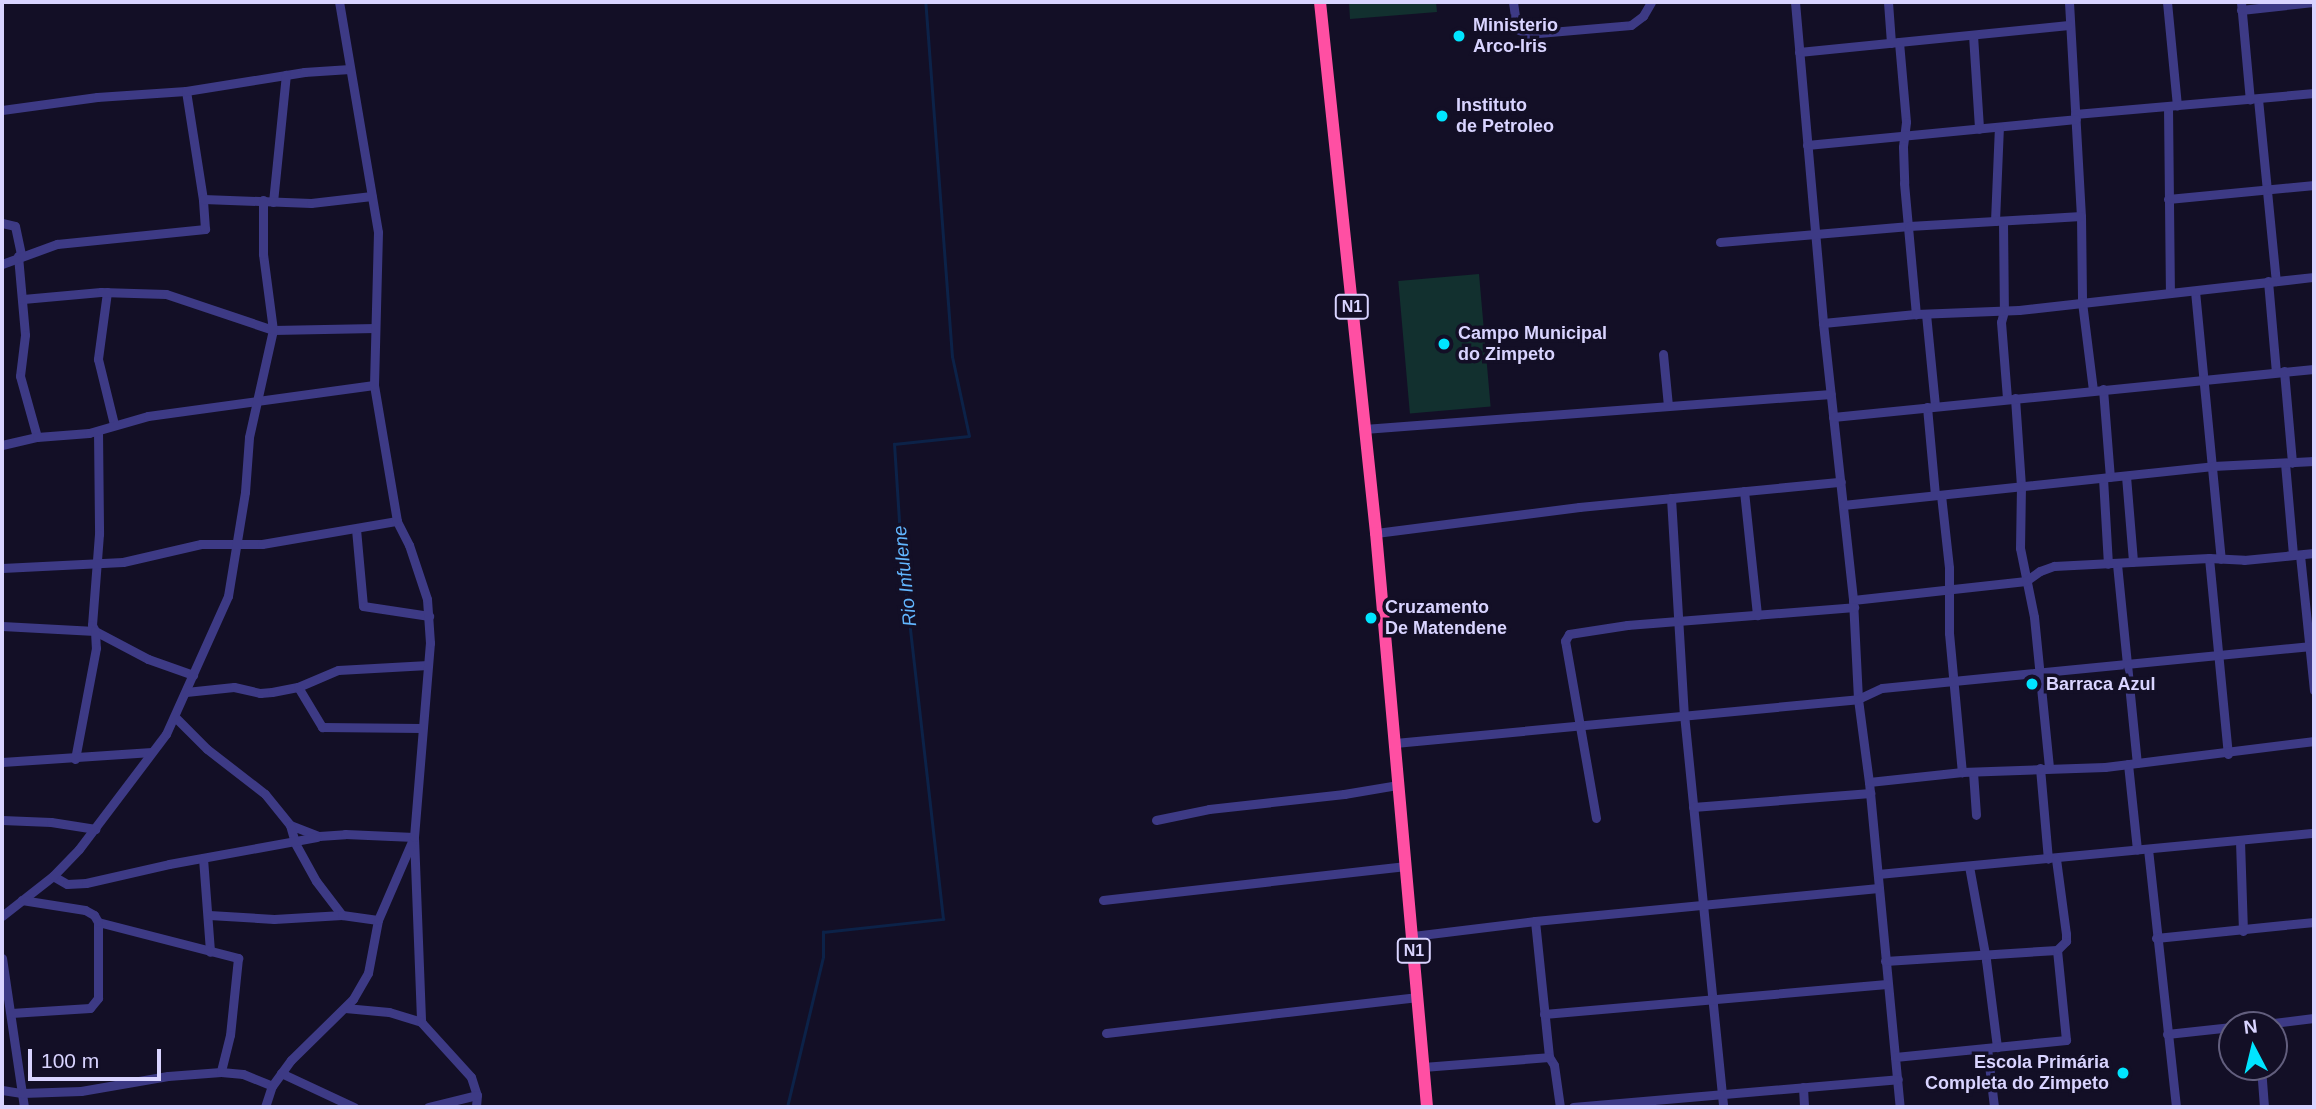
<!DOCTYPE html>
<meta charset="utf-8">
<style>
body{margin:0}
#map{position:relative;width:2316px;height:1109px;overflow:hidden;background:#130f26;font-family:Helvetica,sans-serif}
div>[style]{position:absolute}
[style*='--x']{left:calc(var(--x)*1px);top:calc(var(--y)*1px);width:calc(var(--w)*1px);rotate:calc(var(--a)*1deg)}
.green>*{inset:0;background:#12302f;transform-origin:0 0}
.stream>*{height:2.5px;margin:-1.25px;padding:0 1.25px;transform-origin:1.25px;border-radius:1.25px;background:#0c2248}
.minor>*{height:9px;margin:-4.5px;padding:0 4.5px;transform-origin:4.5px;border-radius:4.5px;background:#3d3a85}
.highway>*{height:12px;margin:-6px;padding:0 6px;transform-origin:6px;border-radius:6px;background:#ff4fa3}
.dots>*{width:19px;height:19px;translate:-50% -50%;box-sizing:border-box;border:4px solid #130f26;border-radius:50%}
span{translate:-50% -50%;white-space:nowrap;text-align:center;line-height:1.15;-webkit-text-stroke:7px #130f26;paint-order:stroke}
.shield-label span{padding:2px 5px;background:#130f26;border:2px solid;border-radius:5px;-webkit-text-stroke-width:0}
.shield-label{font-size:16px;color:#d9d4ff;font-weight:700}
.poi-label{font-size:18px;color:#d9d4ff;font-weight:700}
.left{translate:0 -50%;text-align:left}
.right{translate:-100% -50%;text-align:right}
.water-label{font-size:19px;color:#62b6ff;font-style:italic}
.frame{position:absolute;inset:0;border:4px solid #d9d4ff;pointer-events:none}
.north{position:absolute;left:2218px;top:1011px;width:70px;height:70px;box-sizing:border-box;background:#130f26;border:2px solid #625e7d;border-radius:50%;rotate:353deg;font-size:19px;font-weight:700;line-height:28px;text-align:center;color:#d9d4ff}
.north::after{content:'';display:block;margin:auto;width:24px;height:32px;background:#00e5ff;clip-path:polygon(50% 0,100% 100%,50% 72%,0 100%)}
.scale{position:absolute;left:28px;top:1049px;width:133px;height:32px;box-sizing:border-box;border:4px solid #d9d4ff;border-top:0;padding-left:9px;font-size:21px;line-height:24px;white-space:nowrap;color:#d9d4ff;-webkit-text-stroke:5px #130f26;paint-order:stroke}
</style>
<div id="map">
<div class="green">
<div style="clip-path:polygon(1349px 2px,1436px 2px,1437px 12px,1350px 19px)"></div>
<div style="left:1479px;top:274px;width:133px;height:81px;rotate:85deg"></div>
</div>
<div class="stream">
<div style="--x:787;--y:1107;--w:154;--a:-76.5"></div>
<div style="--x:823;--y:957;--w:25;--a:-90"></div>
<div style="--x:823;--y:932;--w:121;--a:-6.2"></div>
<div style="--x:943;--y:919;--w:369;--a:-96.5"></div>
<div style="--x:901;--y:552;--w:108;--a:-93.7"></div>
<div style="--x:894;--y:444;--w:75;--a:-6.1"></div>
<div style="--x:969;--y:436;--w:81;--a:-102.1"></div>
<div style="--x:952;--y:357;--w:356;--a:-94.3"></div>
</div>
<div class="minor">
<div style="--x:1513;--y:2;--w:27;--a:82"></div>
<div style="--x:1517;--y:29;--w:11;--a:27"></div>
<div style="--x:1527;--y:34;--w:104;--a:-4.9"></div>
<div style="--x:1631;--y:25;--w:15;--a:-37"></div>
<div style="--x:1643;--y:16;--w:16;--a:-60"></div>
<div style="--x:1795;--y:2;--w:322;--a:85"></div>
<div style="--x:1823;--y:323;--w:279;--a:83.8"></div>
<div style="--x:1853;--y:600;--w:99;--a:87.1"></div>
<div style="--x:1858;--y:699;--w:84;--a:82.5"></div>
<div style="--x:1869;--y:782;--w:326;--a:84.6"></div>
<div style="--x:1888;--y:2;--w:41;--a:85.8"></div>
<div style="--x:2069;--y:2;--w:214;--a:86.8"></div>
<div style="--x:2081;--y:216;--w:86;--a:89.3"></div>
<div style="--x:2082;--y:302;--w:89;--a:82.9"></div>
<div style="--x:2167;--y:2;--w:104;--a:84.5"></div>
<div style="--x:2241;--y:2;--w:98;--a:84.8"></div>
<div style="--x:2241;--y:10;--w:73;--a:-6.3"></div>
<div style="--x:1973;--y:35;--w:94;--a:86.3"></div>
<div style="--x:1899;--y:42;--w:80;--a:85"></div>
<div style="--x:1906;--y:122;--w:25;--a:97"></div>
<div style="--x:1903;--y:147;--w:36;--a:88"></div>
<div style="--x:1904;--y:183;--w:132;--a:84.8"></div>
<div style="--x:1799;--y:52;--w:271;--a:-5.7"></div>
<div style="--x:186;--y:91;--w:109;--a:81.1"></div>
<div style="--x:2258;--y:99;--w:183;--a:84.4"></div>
<div style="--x:2168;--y:107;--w:186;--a:89.4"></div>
<div style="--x:2;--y:110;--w:96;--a:-7.8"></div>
<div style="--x:97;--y:97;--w:89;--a:-3.9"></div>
<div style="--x:186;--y:91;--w:120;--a:-9.1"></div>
<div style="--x:304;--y:72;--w:46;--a:-3.7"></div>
<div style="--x:2075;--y:114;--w:240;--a:-5"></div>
<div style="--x:1807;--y:145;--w:270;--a:-5.5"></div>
<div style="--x:2168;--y:199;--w:147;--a:-5.5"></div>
<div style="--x:273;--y:202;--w:128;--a:-84.2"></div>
<div style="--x:1995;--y:221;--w:94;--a:-87.6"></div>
<div style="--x:2003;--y:222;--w:89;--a:89.4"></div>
<div style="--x:2004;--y:311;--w:11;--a:105"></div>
<div style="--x:2001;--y:322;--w:77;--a:85.5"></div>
<div style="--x:2;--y:223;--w:13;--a:13"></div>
<div style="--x:15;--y:226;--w:30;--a:78"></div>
<div style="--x:1720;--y:242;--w:190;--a:-4.8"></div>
<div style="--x:1909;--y:226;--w:172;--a:-3.3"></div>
<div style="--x:18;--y:256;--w:79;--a:84.9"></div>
<div style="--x:25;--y:335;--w:41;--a:97"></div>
<div style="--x:20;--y:376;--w:63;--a:74.4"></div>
<div style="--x:2;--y:264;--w:59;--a:-20"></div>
<div style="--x:57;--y:244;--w:149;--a:-5.8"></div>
<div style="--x:205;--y:229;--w:30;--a:-94"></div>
<div style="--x:203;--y:199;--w:108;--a:2.1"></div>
<div style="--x:311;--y:203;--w:61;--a:-6.5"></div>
<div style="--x:2268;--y:281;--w:91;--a:85"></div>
<div style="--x:2195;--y:291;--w:269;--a:84.5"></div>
<div style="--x:107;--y:292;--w:68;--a:97.7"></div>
<div style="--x:98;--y:359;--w:67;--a:76.2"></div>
<div style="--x:23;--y:299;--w:78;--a:-5.1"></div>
<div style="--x:101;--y:292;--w:65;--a:1.8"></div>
<div style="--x:166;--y:294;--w:113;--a:18.6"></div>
<div style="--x:273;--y:330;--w:102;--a:-1.1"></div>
<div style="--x:1926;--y:314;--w:92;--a:84.4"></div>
<div style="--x:1823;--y:323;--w:93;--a:-5.5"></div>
<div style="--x:1916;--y:314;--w:103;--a:-2.2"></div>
<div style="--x:2019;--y:310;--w:297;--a:-6.4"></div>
<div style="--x:1663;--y:354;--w:52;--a:84.5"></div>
<div style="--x:2284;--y:371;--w:92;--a:85"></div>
<div style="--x:2103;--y:389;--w:88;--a:85.5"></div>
<div style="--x:2015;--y:398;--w:87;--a:86.1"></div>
<div style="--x:2021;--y:485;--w:63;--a:90.9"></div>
<div style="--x:2020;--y:548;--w:70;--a:78.5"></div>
<div style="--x:2034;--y:617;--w:152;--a:84.3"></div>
<div style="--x:1927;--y:407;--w:88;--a:84.8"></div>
<div style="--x:1833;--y:417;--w:483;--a:-5.7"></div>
<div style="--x:1364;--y:429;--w:468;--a:-4.3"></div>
<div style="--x:98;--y:431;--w:103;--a:89.4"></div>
<div style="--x:99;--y:534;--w:91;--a:94.4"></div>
<div style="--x:92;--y:625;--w:7;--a:63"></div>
<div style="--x:95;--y:631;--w:60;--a:27.8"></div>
<div style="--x:148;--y:659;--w:48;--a:19.6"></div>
<div style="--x:2;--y:445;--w:36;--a:-13"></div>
<div style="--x:37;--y:437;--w:52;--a:-4.4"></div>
<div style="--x:89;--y:433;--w:61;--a:-16.1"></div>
<div style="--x:148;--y:416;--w:228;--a:-7.8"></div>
<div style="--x:2285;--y:463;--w:92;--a:85"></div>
<div style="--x:2126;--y:476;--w:86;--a:85.3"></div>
<div style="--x:2103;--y:478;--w:86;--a:86.7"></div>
<div style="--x:1744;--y:491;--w:125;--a:84"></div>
<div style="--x:1941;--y:495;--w:73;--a:83.7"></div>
<div style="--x:1949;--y:568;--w:65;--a:90"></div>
<div style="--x:1949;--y:633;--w:140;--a:84.7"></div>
<div style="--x:1671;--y:498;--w:216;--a:86.6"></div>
<div style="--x:1684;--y:714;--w:395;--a:84.3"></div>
<div style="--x:1843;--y:505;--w:372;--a:-6"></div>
<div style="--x:2213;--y:466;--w:101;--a:-2.8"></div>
<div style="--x:356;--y:529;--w:77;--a:84.8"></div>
<div style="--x:363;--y:606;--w:67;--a:8.6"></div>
<div style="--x:1376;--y:533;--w:205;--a:-7.3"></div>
<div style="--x:1579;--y:507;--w:263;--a:-5.5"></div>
<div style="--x:2300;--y:555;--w:136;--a:84.1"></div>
<div style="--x:2209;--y:558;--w:197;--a:84.5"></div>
<div style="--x:2117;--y:564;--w:200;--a:84.3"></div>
<div style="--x:2;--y:568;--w:121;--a:-2.8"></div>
<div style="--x:123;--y:562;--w:80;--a:-13"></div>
<div style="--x:201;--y:544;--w:61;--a:0"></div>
<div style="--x:262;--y:544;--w:137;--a:-9.7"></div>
<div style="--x:1853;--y:600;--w:174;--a:-6.3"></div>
<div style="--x:2026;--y:581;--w:17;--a:-36"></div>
<div style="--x:2040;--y:571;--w:15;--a:-20"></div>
<div style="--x:2054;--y:566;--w:155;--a:-3"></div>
<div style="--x:2209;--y:558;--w:35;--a:3"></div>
<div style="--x:2244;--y:560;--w:70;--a:-5.7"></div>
<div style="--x:2;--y:626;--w:93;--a:3.1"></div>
<div style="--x:95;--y:631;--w:17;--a:87"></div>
<div style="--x:96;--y:648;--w:113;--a:100.7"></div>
<div style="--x:298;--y:687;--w:47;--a:59"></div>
<div style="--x:322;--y:727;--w:99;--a:0.6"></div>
<div style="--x:186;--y:692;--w:48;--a:-5.9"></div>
<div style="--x:234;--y:687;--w:27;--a:13"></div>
<div style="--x:260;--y:693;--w:12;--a:-5"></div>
<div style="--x:272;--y:692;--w:26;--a:-11"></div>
<div style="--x:298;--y:687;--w:43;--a:-23"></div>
<div style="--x:338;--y:670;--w:90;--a:-3.2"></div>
<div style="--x:175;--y:717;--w:45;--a:45"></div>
<div style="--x:207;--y:749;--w:73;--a:37.8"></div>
<div style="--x:265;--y:794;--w:40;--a:51"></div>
<div style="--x:290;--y:825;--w:31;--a:21"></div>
<div style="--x:319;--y:836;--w:26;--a:-4"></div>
<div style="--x:345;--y:834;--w:69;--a:2.5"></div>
<div style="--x:414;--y:837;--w:185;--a:87.8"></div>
<div style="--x:1395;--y:743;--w:465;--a:-5.4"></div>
<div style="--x:1858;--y:699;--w:26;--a:-25"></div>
<div style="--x:1882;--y:688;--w:434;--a:-5.6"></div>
<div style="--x:2;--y:762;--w:150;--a:-3.8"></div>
<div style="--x:2128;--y:764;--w:86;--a:84"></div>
<div style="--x:2040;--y:768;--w:91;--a:85"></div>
<div style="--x:1973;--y:772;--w:43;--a:86"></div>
<div style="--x:1869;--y:782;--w:94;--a:-6.1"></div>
<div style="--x:1962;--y:772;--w:143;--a:-2"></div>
<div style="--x:2105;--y:767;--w:211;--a:-7.1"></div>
<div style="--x:1693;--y:807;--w:178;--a:-4.5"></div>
<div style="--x:1596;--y:818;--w:180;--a:-99.9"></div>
<div style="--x:1565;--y:641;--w:8;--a:-60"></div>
<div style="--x:1569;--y:634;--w:59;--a:-8.8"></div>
<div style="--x:1627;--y:625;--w:228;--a:-4.5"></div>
<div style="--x:2;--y:820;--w:49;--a:2.3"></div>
<div style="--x:51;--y:822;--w:45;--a:9"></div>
<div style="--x:1156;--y:820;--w:54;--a:-11.7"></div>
<div style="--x:1209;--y:809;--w:136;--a:-6.3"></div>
<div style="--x:1344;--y:794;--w:55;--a:-9.5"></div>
<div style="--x:290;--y:825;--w:19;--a:74"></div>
<div style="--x:295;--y:843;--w:43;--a:61.1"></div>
<div style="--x:316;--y:881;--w:43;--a:52.6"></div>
<div style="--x:2240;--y:841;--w:90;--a:88.1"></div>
<div style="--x:2148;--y:849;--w:260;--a:83.8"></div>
<div style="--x:203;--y:858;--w:94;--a:85.7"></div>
<div style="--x:1969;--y:866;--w:96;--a:79.7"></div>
<div style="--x:1986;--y:960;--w:88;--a:82.8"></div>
<div style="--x:1878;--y:874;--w:438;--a:-5.4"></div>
<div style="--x:53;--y:876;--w:16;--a:30"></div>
<div style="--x:67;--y:884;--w:19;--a:-3"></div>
<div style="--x:86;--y:883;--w:85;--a:-12.9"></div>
<div style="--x:169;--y:864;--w:150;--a:-10.3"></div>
<div style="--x:1103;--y:900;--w:305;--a:-6.4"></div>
<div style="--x:209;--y:915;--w:65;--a:3.5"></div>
<div style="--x:274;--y:919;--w:68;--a:-3.4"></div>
<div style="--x:342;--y:915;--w:36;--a:8"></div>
<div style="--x:2;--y:916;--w:65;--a:-38.1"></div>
<div style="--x:53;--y:876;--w:37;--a:-46"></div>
<div style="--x:79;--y:849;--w:144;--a:-52.9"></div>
<div style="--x:166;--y:734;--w:151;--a:-65.8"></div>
<div style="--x:228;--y:596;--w:105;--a:-80.7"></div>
<div style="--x:245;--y:492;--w:55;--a:-85.8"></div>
<div style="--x:249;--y:437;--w:110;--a:-77.4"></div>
<div style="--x:273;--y:330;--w:77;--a:-97.5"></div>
<div style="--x:263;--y:254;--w:54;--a:-90"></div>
<div style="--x:1535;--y:921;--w:137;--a:84.1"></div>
<div style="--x:1549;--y:1057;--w:9;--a:58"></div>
<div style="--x:1554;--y:1065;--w:42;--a:81.9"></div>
<div style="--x:98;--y:922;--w:145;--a:14.4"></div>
<div style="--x:238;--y:958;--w:77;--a:95.9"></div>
<div style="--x:230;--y:1035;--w:38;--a:104"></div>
<div style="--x:1413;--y:936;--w:123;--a:-7"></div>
<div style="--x:1535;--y:921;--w:345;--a:-5.5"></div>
<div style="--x:2156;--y:938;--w:159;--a:-5.8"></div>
<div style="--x:2;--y:958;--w:151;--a:81.6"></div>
<div style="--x:1885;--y:961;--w:172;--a:-3.7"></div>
<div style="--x:345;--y:1008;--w:44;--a:5.2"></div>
<div style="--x:389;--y:1012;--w:34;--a:17"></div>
<div style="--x:421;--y:1022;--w:74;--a:47.7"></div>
<div style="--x:471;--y:1077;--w:19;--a:72"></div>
<div style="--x:477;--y:1095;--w:12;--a:95"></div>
<div style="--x:11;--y:1013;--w:79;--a:-3.6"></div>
<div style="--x:90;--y:1008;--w:13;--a:-51"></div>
<div style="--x:98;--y:998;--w:76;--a:-90"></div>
<div style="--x:98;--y:922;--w:8;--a:-120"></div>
<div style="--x:94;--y:915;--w:10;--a:-151"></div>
<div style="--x:85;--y:910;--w:64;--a:-171"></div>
<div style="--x:1544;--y:1014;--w:344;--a:-5"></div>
<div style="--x:2257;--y:1025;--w:57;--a:-7"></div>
<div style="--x:1106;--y:1033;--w:314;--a:-6.6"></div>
<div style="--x:2167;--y:1034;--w:65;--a:-6.1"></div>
<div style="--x:1987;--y:1048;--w:59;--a:83.2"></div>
<div style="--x:1895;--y:1057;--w:172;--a:-5.7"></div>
<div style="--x:2066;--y:1040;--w:90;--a:-95.7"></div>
<div style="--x:2057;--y:950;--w:13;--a:-45"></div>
<div style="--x:2066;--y:941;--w:7;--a:-90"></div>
<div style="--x:2066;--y:934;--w:76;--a:-97.6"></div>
<div style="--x:1423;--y:1067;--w:126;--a:-4.5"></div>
<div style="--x:2261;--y:1067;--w:40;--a:85.7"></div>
<div style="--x:281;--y:1073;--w:81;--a:25"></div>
<div style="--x:1803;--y:1087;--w:20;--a:87"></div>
<div style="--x:2;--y:1090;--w:20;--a:9"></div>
<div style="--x:22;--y:1093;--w:59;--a:-1.9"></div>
<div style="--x:81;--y:1091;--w:88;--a:-9.8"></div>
<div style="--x:168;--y:1076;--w:53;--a:-4.3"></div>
<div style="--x:221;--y:1072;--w:22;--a:5"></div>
<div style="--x:243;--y:1074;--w:31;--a:22"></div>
<div style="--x:265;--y:1107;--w:22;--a:-72"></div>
<div style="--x:272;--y:1086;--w:32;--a:-54"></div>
<div style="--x:291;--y:1060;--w:87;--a:-44.5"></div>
<div style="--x:353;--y:999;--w:30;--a:-60"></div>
<div style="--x:368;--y:973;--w:54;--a:-79.3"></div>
<div style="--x:378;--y:920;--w:90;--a:-66.6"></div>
<div style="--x:414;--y:837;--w:195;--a:-85.3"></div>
<div style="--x:430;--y:643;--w:44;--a:-93.9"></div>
<div style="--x:427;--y:599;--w:57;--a:-108.4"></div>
<div style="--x:409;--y:545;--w:27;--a:-117"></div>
<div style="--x:397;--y:521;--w:138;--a:-99.6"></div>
<div style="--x:374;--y:385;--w:153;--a:-88.5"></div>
<div style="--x:378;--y:232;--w:233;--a:-99.6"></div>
<div style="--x:428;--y:1107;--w:50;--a:-13.8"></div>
<div style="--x:1573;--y:1107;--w:326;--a:-4.9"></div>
</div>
<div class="highway">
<div style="--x:1320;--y:2;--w:534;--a:83.98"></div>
<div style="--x:1376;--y:533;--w:576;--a:84.92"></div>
</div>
<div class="dots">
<div style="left:1459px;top:36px;background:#00e5ff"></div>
<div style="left:1442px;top:116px;background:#00e5ff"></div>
<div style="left:1444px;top:344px;background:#00e5ff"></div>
<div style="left:1371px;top:618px;background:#00e5ff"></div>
<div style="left:2032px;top:684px;background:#00e5ff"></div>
<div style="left:2123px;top:1073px;background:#00e5ff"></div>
</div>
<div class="shield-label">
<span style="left:1352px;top:307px">N1</span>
<span style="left:1414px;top:951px">N1</span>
</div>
<div class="poi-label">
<span class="left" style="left:1473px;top:36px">Ministerio<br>Arco-Iris</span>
<span class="left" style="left:1456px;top:116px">Instituto<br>de Petroleo</span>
<span class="left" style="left:1458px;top:344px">Campo Municipal<br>do Zimpeto</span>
<span class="left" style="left:1385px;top:618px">Cruzamento<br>De Matendene</span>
<span class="left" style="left:2046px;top:684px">Barraca Azul</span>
<span class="right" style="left:2109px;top:1073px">Escola Primária<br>Completa do Zimpeto</span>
</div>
<div class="water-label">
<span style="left:905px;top:576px;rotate:-96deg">Rio Infulene</span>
</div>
<div class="frame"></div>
<div class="north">N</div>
<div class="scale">100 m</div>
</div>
